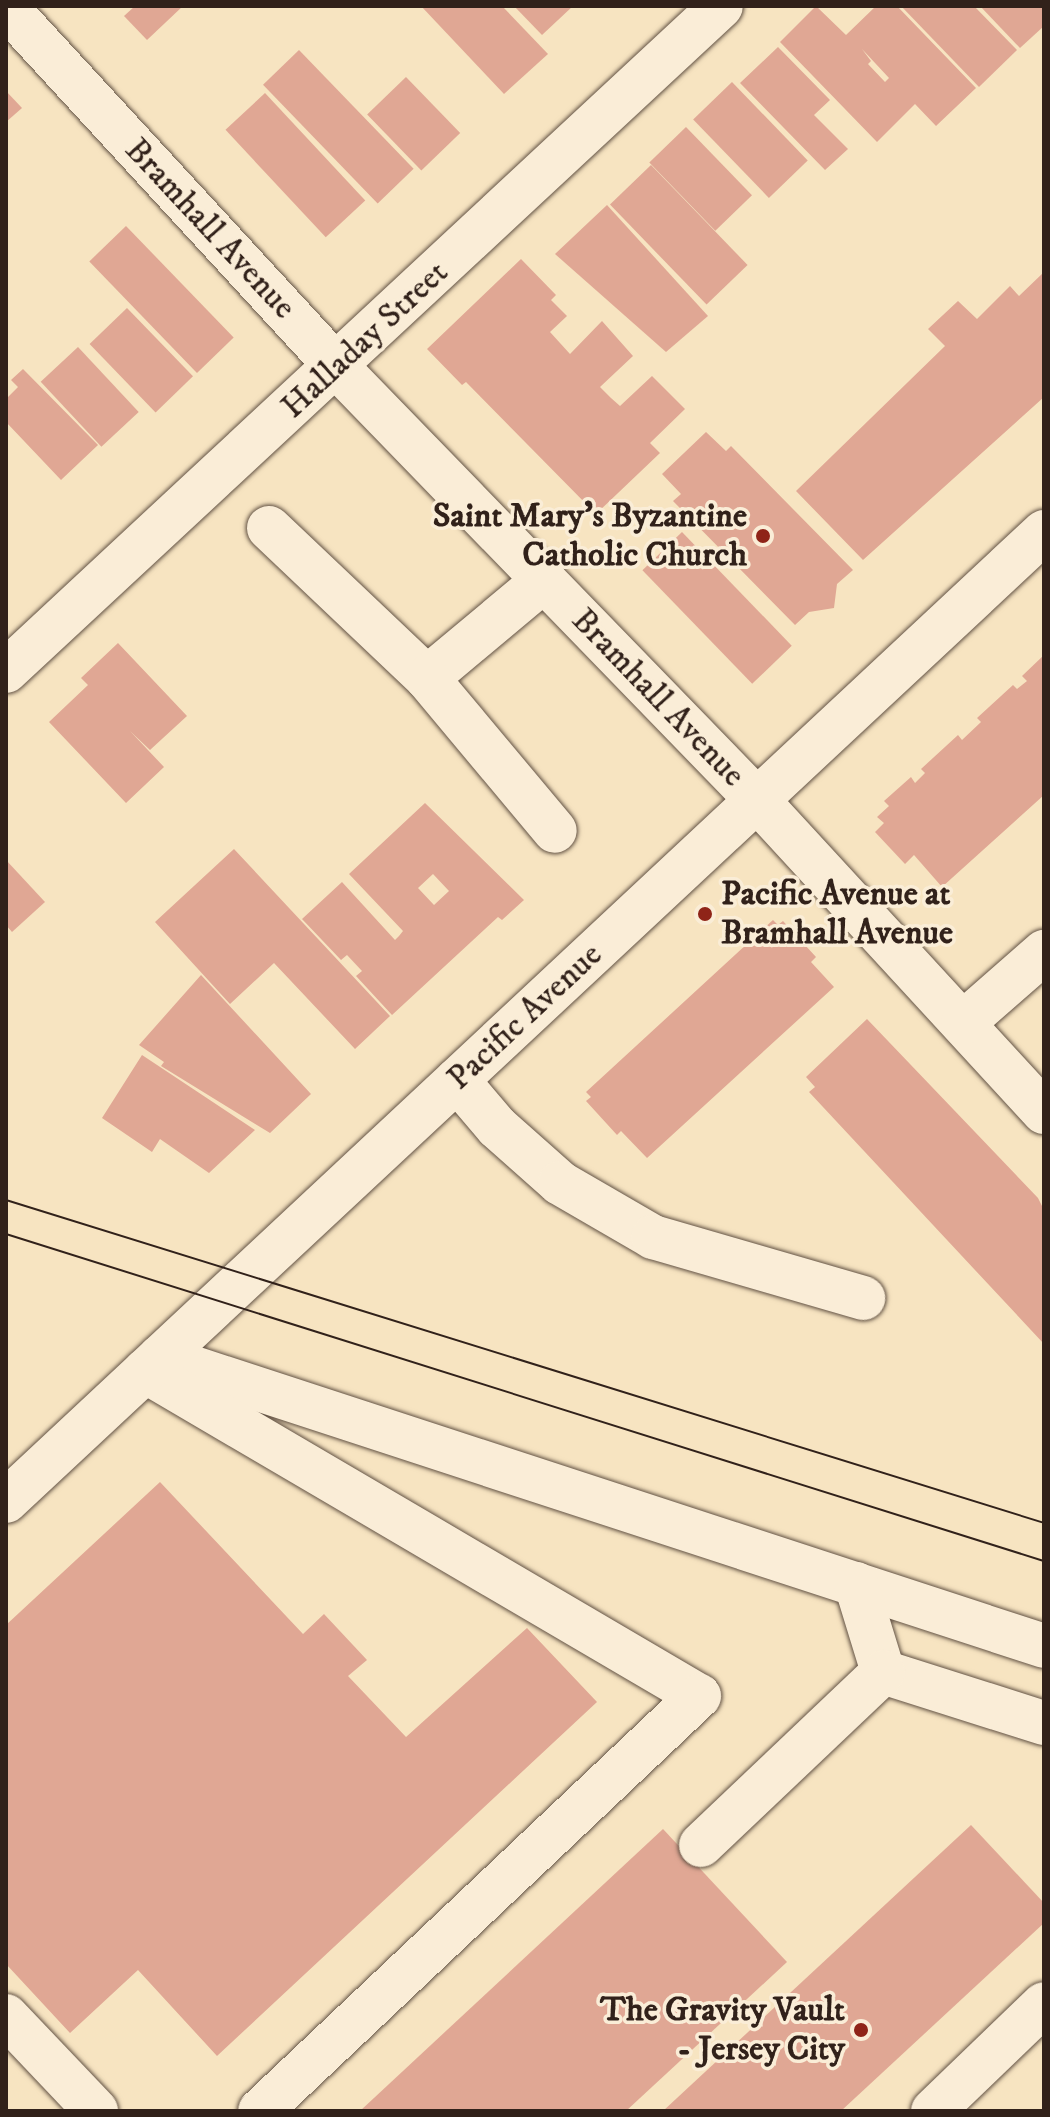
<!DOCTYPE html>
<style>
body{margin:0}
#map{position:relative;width:1050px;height:2117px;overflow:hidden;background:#f7e4c1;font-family:"IM FELL DW Pica",serif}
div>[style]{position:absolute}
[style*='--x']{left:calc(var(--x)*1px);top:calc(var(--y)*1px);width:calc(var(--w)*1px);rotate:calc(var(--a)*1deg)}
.building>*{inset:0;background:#e0a794;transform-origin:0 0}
.roads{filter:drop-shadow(0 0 2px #625244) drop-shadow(0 0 2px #625244)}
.minor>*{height:44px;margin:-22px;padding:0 22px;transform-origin:22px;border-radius:22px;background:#faedd7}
.tram>*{height:2px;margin:-1px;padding:0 1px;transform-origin:1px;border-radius:1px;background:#31211a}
.dots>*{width:22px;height:22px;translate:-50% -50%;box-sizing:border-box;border:4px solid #faedd7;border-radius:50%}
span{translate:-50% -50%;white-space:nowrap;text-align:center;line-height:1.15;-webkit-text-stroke:7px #faedd7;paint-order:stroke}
.street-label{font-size:34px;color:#31211a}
.poi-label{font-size:34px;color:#31211a;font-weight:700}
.right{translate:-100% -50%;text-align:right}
.left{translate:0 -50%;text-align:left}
.frame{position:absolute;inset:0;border:8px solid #31211a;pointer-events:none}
</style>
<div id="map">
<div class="building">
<div style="clip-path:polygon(135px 6px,183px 6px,147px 40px,124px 16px)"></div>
<div style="clip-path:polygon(421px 6px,502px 6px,548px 54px,504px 94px)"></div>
<div style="clip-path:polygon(514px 6px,573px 6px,542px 35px)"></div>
<div style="clip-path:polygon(evenodd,816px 6px,846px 35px,876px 6px,897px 6px,976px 88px,936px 126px,915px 104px,877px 142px,780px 42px,816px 6px,862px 49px,889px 78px,885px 82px,868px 64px,871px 61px,862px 49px)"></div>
<div style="clip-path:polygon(901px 6px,974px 6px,1017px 50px,979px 87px)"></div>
<div style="clip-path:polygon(980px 6px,1044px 6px,1044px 26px,1020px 48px)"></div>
<div style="clip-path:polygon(778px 47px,830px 100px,814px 115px,848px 149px,825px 170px,740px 83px)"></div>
<div style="left:299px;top:50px;width:165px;height:50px;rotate:46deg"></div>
<div style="left:406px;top:77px;width:78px;height:54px;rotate:46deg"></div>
<div style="left:732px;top:82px;width:109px;height:54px;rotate:46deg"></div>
<div style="clip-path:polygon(6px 91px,22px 108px,6px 122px)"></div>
<div style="left:265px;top:93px;width:147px;height:54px;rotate:47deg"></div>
<div style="left:686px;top:127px;width:95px;height:51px;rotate:46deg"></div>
<div style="left:651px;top:165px;width:139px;height:57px;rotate:46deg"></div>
<div style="clip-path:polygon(607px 205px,708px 316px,666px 352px,555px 254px)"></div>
<div style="left:126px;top:226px;width:155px;height:51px;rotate:46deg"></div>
<div style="clip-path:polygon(521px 259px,556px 295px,551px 300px,567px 316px,550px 332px,570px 354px,602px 321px,633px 356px,600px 387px,611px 398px,620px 406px,652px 376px,685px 409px,650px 443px,660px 453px,596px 514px,466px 382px,462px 385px,427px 349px)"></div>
<div style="clip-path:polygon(1044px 272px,1044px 397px,863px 560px,796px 491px,945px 346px,928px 329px,958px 301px,977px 319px,1010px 286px,1019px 296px)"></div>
<div style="left:127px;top:308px;width:95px;height:52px;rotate:46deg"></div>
<div style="left:78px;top:347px;width:89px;height:51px;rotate:47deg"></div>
<div style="clip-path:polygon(23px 369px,98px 445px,61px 480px,6px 422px,6px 399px,18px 387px,11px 380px)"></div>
<div style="clip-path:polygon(706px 432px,726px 451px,731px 446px,853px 570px,837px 584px,834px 608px,809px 612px,795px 625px,673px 501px,681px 494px,662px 474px)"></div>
<div style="left:682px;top:532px;width:158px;height:55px;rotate:46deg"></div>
<div style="clip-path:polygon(118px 643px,187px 716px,150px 750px,130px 731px,164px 767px,126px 803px,49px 722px,88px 685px,81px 678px)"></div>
<div style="clip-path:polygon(1044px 655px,1044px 795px,942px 887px,914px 855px,905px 864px,875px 832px,884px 823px,877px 817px,889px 806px,884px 801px,911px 777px,915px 783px,925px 773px,921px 769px,958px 735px,962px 740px,981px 722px,977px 718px,1013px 685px,1017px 689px,1027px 681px,1022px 676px)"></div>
<div style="clip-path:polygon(evenodd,425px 803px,524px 900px,502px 920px,498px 917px,392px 1015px,356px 976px,362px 971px,347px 955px,341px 960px,302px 919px,342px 882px,395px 940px,399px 936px,403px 931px,349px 874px,425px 803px,433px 874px,449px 891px,434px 905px,418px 888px,433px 874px)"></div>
<div style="clip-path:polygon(234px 849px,390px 1016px,355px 1049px,274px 963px,230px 1004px,155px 922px)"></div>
<div style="clip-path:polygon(6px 860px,45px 902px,12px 932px,6px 925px)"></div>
<div style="clip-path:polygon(773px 920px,778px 925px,783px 921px,816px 957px,811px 962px,834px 987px,647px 1158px,621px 1131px,617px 1135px,586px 1101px,591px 1097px,586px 1092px)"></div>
<div style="clip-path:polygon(201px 975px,311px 1094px,270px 1133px,161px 1066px,164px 1062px,139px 1045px)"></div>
<div style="clip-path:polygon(867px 1019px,1038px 1198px,1044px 1210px,1044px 1344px,809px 1092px,815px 1087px,806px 1077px)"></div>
<div style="clip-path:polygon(142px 1055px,255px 1130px,209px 1173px,160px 1139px,152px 1152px,102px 1118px)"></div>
<div style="clip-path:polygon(160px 1482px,303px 1634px,324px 1614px,367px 1660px,348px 1676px,406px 1737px,527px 1628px,597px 1702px,217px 2056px,138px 1970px,70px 2033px,6px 1964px,6px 1625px)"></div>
<div style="clip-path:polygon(971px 1825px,1044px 1903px,1044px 1923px,841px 2111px,663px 2111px)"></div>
<div style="clip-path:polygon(663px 1829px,787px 1962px,626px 2111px,360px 2111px)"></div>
</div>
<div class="roads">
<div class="minor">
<div style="--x:6;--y:7;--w:489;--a:47.4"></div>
<div style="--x:337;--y:367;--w:603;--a:45.87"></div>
<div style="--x:757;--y:800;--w:424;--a:47.4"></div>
<div style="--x:269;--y:528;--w:218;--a:43.5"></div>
<div style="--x:427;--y:678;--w:153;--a:-39.9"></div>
<div style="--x:6;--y:671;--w:976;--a:-42.92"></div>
<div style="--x:427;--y:678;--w:199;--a:50.1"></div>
<div style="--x:963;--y:1023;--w:108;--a:-41.2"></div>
<div style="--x:457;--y:1080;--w:62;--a:49.6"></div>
<div style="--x:497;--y:1127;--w:84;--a:41.6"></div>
<div style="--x:560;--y:1183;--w:108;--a:30.1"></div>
<div style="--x:653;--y:1237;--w:219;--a:16.2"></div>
<div style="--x:160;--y:1357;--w:930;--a:18.1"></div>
<div style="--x:145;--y:1371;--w:642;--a:30.4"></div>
<div style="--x:699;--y:1696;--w:604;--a:136.61"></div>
<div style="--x:6;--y:1501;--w:1420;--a:-43.03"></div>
<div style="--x:856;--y:1584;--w:92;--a:72.9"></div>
<div style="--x:883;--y:1672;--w:169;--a:17.6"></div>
<div style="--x:701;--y:1845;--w:251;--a:-43.5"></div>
<div style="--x:6;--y:2016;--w:131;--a:46.5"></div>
<div style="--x:933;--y:2111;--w:154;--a:-43.9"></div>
</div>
</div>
<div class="tram">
<div style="--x:6;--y:1200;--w:1087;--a:17.28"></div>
<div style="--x:6;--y:1234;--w:1088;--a:17.49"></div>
</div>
<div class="dots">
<div style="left:763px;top:536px;background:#8f2418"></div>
<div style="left:705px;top:914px;background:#8f2418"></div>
<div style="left:861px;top:2030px;background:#8f2418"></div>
</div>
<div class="street-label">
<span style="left:210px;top:229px;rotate:47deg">Bramhall Avenue</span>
<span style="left:365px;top:340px;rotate:-43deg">Halladay Street</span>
<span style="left:658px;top:698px;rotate:46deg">Bramhall Avenue</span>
<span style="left:525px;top:1017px;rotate:-43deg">Pacific Avenue</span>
</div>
<div class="poi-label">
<span class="right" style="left:747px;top:536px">Saint Mary's Byzantine<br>Catholic Church</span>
<span class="left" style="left:721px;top:914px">Pacific Avenue at<br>Bramhall Avenue</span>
<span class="right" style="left:845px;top:2030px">The Gravity Vault<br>- Jersey City</span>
</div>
<div class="frame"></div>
</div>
